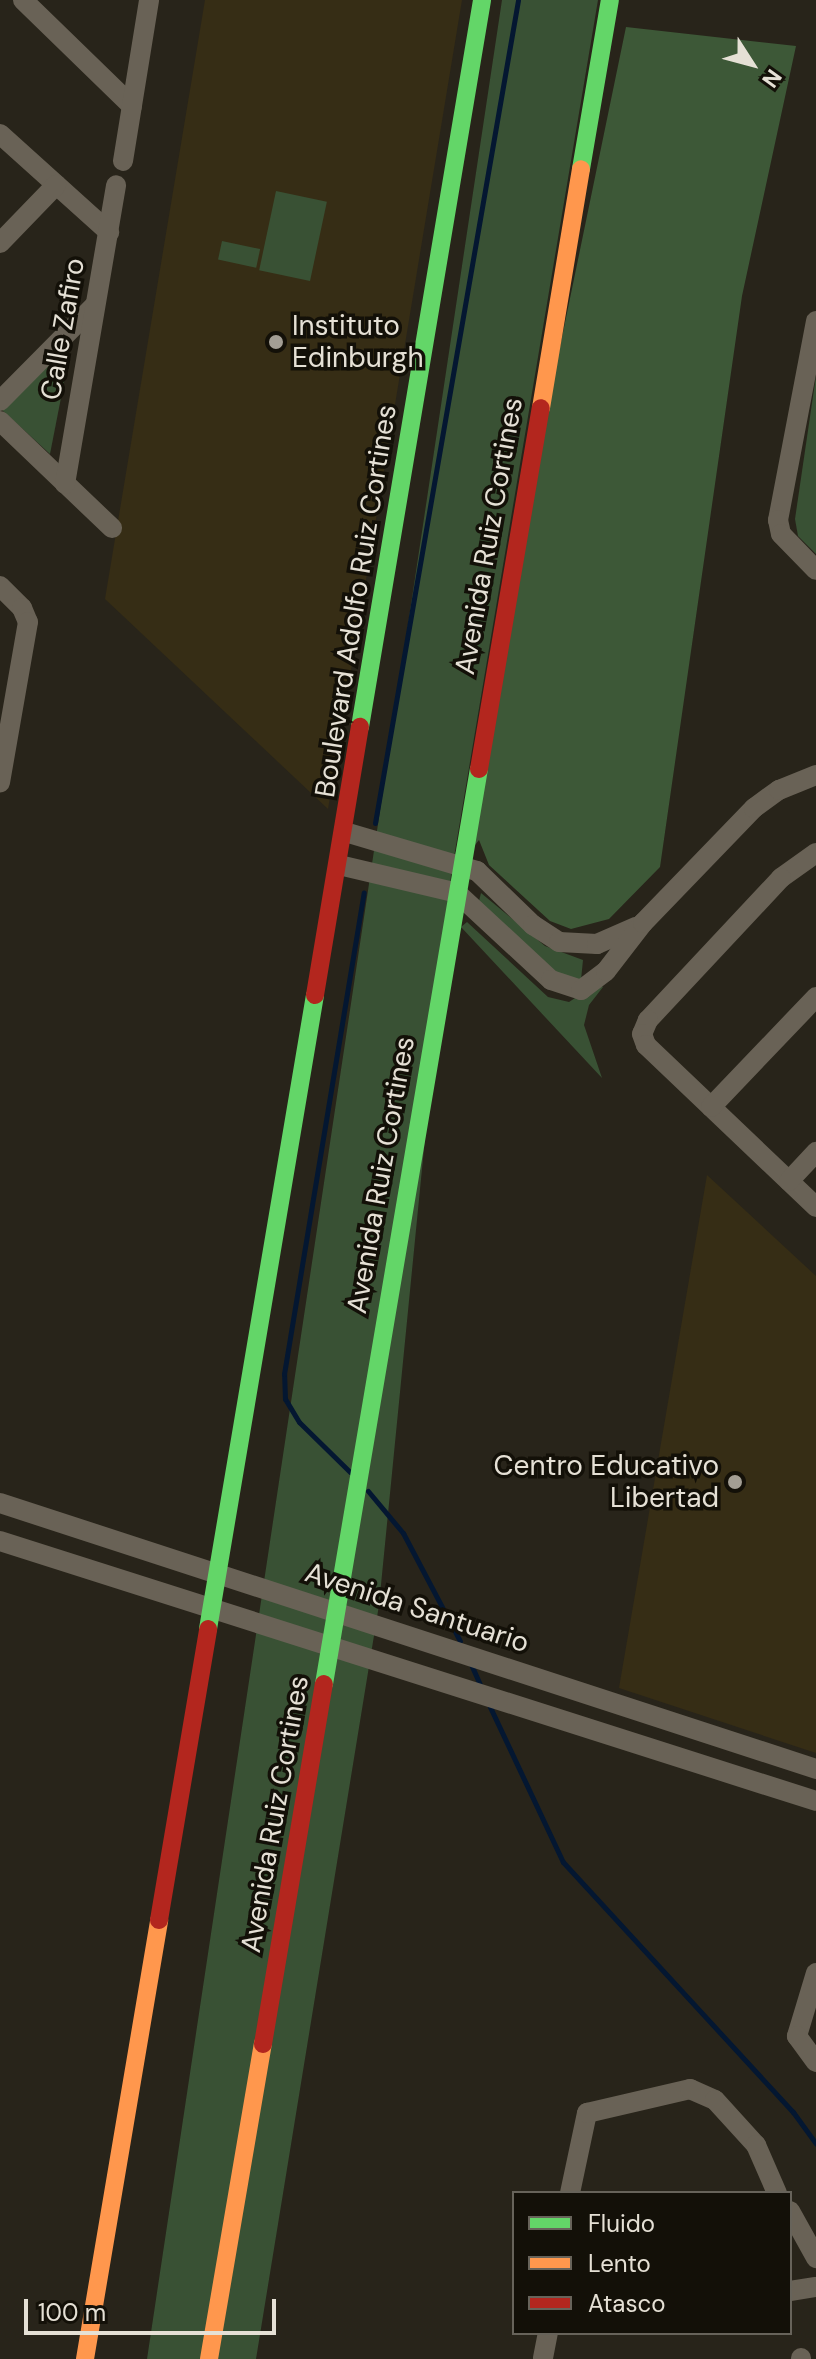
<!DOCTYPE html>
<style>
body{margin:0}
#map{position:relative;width:816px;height:2359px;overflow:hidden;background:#28241a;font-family:"DM Sans",sans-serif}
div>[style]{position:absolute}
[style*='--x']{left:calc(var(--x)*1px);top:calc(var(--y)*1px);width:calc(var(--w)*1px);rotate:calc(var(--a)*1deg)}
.built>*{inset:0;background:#362d15}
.green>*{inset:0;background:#395134;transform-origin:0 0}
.forest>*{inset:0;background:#3d5837}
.stream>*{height:5px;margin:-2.5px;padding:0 2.5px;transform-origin:2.5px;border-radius:2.5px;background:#041731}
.street>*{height:20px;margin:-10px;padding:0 10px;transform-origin:10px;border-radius:10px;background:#696256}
.fast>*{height:18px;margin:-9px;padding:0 9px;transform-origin:9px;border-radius:9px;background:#63d668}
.slow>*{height:18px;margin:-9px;padding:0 9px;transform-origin:9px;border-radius:9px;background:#ff974d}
.jam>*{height:18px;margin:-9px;padding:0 9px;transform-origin:9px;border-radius:9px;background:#b3261e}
.dots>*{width:22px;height:22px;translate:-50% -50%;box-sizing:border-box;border:4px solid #131008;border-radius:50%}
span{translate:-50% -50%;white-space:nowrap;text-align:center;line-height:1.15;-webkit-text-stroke:7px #131008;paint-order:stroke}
.poi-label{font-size:28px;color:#e5e0d5}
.left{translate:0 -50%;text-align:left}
.right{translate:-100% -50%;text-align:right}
.street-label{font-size:28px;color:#e5e0d5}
.legend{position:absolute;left:512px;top:2191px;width:280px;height:144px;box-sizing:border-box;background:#131008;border:2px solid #67635a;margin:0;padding:10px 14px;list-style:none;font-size:24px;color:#e5e0d5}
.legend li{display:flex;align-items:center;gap:16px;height:40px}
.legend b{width:40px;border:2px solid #67635a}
.north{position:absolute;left:712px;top:24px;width:80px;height:80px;-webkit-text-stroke:6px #131008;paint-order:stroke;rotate:126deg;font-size:22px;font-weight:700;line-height:32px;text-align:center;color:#e5e0d5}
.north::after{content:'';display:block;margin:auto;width:28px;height:36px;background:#e5e0d5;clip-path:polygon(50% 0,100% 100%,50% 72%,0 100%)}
.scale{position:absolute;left:24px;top:2299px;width:252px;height:36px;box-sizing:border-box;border:4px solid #e5e0d5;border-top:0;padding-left:10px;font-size:24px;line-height:28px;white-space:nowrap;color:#e5e0d5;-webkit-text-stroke:6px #131008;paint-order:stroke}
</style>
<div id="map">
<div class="built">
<div style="clip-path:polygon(205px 0,462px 0,328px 809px,105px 599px)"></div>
<div style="clip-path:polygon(707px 1175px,816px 1276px,816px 1753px,619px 1688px)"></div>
</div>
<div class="green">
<div style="clip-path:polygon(502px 0,598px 0,451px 875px,379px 1605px,256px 2359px,147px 2359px)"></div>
<div style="left:276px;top:191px;width:52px;height:81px;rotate:12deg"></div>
<div style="left:222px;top:241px;width:39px;height:19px;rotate:12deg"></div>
<div style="clip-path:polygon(57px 354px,68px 362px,50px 454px,1px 409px)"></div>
<div style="clip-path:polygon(816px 376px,816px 554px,798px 536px,795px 519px)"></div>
<div style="clip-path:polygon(481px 893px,545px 946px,583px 960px,581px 980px,565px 982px,479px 901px)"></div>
<div style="clip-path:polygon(467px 922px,548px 997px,569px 1002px,598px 983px,603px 987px,589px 1005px,584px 1025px,602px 1078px,461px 927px)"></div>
</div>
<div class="forest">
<div style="clip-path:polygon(626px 27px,796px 46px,742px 296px,660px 867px,609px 919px,571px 929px,550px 921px,489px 865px,479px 840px,451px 875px)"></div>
</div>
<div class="stream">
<div style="--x:375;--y:823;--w:835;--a:-80.14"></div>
<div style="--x:350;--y:1472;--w:71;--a:-135.6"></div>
<div style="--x:299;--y:1422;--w:27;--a:-121"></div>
<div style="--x:285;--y:1399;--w:25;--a:-92"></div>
<div style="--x:284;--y:1374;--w:488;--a:-80.6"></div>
<div style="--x:368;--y:1491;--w:55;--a:50.2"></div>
<div style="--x:403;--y:1533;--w:122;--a:62.2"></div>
<div style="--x:470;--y:1662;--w:27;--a:66"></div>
<div style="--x:490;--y:1707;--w:171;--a:64.8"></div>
<div style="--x:563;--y:1862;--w:340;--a:47.4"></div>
<div style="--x:793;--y:2112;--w:39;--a:54"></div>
</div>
<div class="street">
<div style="--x:23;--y:0;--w:152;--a:44.2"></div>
<div style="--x:0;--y:134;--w:147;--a:42"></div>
<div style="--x:123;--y:161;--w:163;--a:-80.8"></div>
<div style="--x:0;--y:243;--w:81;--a:-46"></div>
<div style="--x:816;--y:321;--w:203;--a:100.8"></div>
<div style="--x:778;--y:520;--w:14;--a:78"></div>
<div style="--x:781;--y:534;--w:50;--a:45.8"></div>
<div style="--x:0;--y:401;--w:135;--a:-45.3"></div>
<div style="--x:0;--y:421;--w:155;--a:43.7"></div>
<div style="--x:65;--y:484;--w:303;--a:-80.3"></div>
<div style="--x:0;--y:586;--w:31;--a:45"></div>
<div style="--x:22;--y:608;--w:15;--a:67"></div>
<div style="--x:28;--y:622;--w:163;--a:99.9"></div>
<div style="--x:345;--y:832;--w:138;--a:16.5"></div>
<div style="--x:477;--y:871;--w:78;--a:44"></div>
<div style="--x:533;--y:925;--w:31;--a:33"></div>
<div style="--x:559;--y:942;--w:38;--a:3"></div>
<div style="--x:597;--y:944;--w:43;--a:-23.6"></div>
<div style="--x:816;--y:853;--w:43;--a:144.5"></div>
<div style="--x:781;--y:878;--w:195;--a:133.1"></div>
<div style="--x:648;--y:1020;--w:15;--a:113"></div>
<div style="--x:642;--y:1034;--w:12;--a:70"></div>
<div style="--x:646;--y:1045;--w:235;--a:43.6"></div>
<div style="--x:339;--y:865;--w:121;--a:13.3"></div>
<div style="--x:457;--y:893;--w:128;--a:42.8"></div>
<div style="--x:551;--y:980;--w:32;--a:18"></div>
<div style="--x:581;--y:990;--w:31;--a:-37"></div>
<div style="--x:606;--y:971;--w:61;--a:-52.4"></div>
<div style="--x:643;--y:923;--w:160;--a:-46"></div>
<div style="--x:754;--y:808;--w:31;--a:-36"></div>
<div style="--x:779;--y:790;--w:40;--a:-22"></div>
<div style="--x:711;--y:1107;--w:152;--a:-46.3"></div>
<div style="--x:789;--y:1181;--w:40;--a:-47"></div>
<div style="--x:0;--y:1503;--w:858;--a:18.05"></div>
<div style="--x:0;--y:1541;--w:856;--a:17.67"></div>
<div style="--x:816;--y:1973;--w:66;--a:106.8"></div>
<div style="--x:797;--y:2036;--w:32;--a:54"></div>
<div style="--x:570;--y:2193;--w:82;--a:-78"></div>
<div style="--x:587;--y:2113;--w:106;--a:-13.1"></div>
<div style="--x:690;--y:2089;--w:27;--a:24"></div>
<div style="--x:715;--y:2100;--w:61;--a:47.7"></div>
<div style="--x:756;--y:2145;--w:52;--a:66.4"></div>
<div style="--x:790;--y:2211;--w:54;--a:61"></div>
<div style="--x:790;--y:2291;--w:26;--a:-9"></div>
<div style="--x:543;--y:2358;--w:25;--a:-79"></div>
<div style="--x:801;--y:2358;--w:1;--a:90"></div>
</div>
<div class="fast">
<div style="--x:581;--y:169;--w:171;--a:-80.3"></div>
<div style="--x:360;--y:727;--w:737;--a:-80.47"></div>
<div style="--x:208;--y:1629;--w:643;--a:-80.42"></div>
<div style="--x:324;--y:1684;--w:928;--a:-80.39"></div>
</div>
<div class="slow">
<div style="--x:541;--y:408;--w:242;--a:-80.5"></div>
<div style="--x:85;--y:2359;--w:445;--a:-80.4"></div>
<div style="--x:209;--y:2359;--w:320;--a:-80.3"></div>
</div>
<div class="jam">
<div style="--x:479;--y:769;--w:366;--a:-80.3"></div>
<div style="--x:315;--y:995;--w:272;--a:-80.5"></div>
<div style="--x:159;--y:1920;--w:295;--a:-80.4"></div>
<div style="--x:263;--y:2044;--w:365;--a:-80.4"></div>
</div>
<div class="dots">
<div style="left:276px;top:342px;background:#a39e94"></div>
<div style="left:735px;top:1482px;background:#a39e94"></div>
</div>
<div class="poi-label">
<span class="left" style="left:292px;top:342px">Instituto<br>Edinburgh</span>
<span class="right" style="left:719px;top:1482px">Centro Educativo<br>Libertad</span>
</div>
<div class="street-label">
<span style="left:63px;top:329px;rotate:-80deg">Calle Zafiro</span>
<span style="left:489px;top:536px;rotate:-80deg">Avenida Ruiz Cortines</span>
<span style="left:356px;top:601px;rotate:-81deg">Boulevard Adolfo Ruiz Cortines</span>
<span style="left:381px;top:1175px;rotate:-80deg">Avenida Ruiz Cortines</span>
<span style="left:417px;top:1608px;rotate:18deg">Avenida Santuario</span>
<span style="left:275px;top:1814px;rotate:-80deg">Avenida Ruiz Cortines</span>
</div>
<ul class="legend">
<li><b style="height:10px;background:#63d668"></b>Fluido</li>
<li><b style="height:10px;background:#ff974d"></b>Lento</li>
<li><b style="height:10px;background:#b3261e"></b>Atasco</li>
</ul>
<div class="north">N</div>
<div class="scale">100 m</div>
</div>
